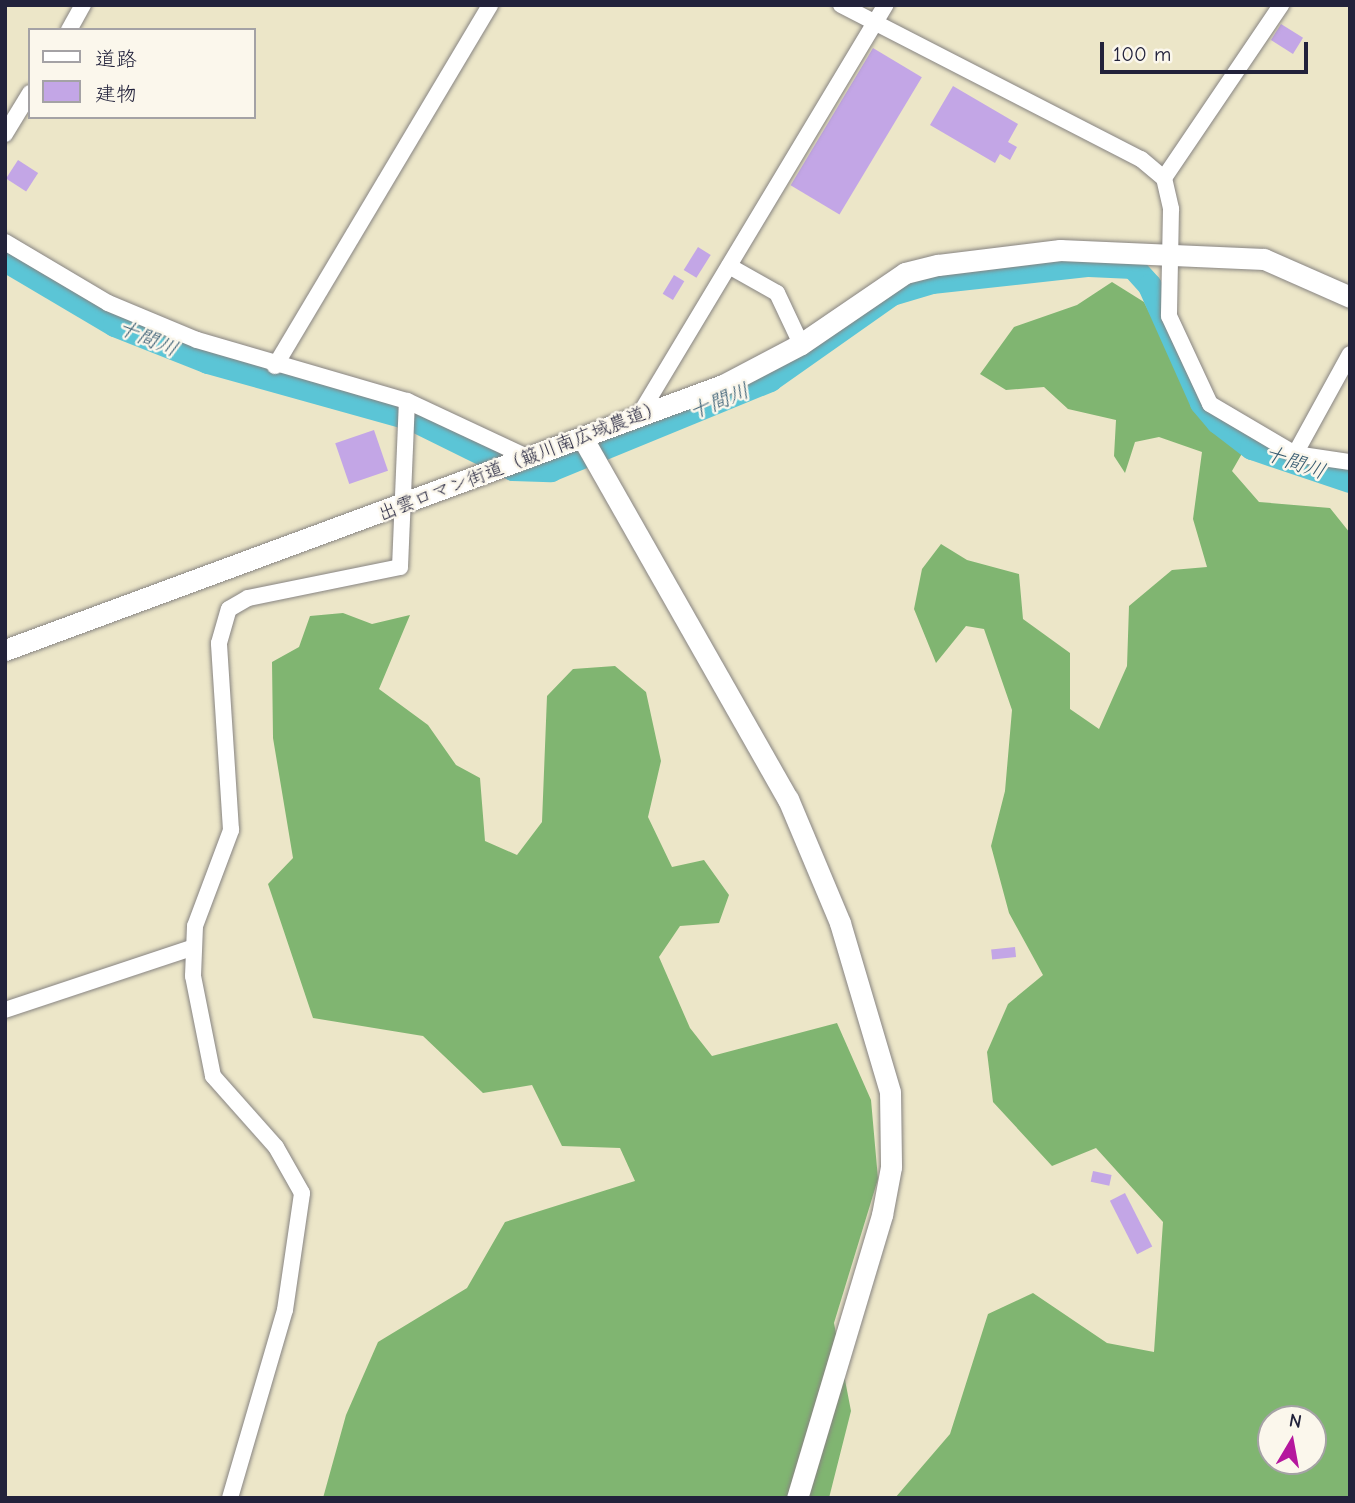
<!DOCTYPE html>
<meta charset="utf-8">
<style>
body{margin:0}
#map{position:relative;width:1355px;height:1503px;overflow:hidden;background:#ece6c8;font-family:"Comic Neue","Klee One",sans-serif}
div>[style]{position:absolute}
[style*='--x']{left:calc(var(--x)*1px);top:calc(var(--y)*1px);width:calc(var(--w)*1px);rotate:calc(var(--a)*1deg)}
.forest>*{inset:0;background:#80b571}
.river>*{height:24px;margin:-12px;padding:0 12px;transform-origin:12px;border-radius:12px;background:#5bc5d6}
.building>*{inset:0;background:#c3a6e6;transform-origin:0 0}
.roads{filter:drop-shadow(0 0 2px #878482) drop-shadow(0 0 2px #878482)}
.minor>*{height:16px;margin:-8px;padding:0 8px;transform-origin:8px;border-radius:8px;background:#fff}
.tertiary>*{height:21px;margin:-10.5px;padding:0 10.5px;transform-origin:10.5px;border-radius:10.5px;background:#fff}
span{translate:-50% -50%;white-space:nowrap;text-align:center;line-height:1.15;-webkit-text-stroke:5px #fbf7ec;paint-order:stroke}
.street-label{font-size:19px;color:#22223b}
.water-label{font-size:21px;color:#365b71;font-style:italic}
.frame{position:absolute;inset:0;border:7px solid #22223b;pointer-events:none}
.legend{position:absolute;left:28px;top:28px;width:228px;height:91px;box-sizing:border-box;background:#fbf7ec;border:2px solid #a4a2a5;margin:0;padding:9px 12px;list-style:none;font-size:21px;color:#22223b}
.legend li{display:flex;align-items:center;gap:14px;height:35px}
.legend b{width:35px;border:2px solid #a4a2a5}
.north{position:absolute;left:1257px;top:1405px;width:70px;height:70px;box-sizing:border-box;background:#fbf7ec;border:2px solid #a4a2a5;border-radius:50%;rotate:10deg;font-size:19px;font-weight:700;line-height:28px;text-align:center;color:#22223b}
.north::after{content:'';display:block;margin:auto;width:24px;height:32px;background:#b5179e;clip-path:polygon(50% 0,100% 100%,50% 72%,0 100%)}
.scale{position:absolute;left:1100px;top:42px;width:208px;height:32px;box-sizing:border-box;border:4px solid #22223b;border-top:0;padding-left:9px;font-size:21px;line-height:24px;white-space:nowrap;color:#22223b;-webkit-text-stroke:5px #fbf7ec;paint-order:stroke}
</style>
<div id="map">
<div class="forest">
<div style="clip-path:polygon(evenodd,1112px 282px,1144px 302px,1201px 413px,1244px 450px,1232px 471px,1259px 502px,1330px 508px,1350px 533px,1350px 1498px,895px 1498px,950px 1434px,988px 1314px,1033px 1293px,1107px 1343px,1154px 1352px,1163px 1222px,1096px 1148px,1052px 1166px,993px 1102px,987px 1052px,1008px 1004px,1043px 975px,1009px 913px,991px 846px,1005px 791px,1012px 710px,984px 629px,966px 626px,936px 663px,914px 609px,922px 569px,941px 544px,967px 560px,1019px 574px,1023px 619px,1070px 653px,1070px 709px,1099px 729px,1127px 666px,1129px 606px,1172px 570px,1207px 567px,1193px 519px,1202px 452px,1159px 437px,1135px 442px,1125px 473px,1114px 456px,1116px 420px,1068px 409px,1044px 387px,1006px 390px,980px 374px,1014px 327px,1077px 305px,1112px 282px,1271px 1419px,1313px 1419px,1313px 1461px,1271px 1461px,1271px 1419px)"></div>
<div style="clip-path:polygon(343px 613px,372px 624px,410px 615px,379px 689px,428px 725px,456px 765px,480px 778px,485px 841px,517px 855px,542px 822px,547px 696px,573px 669px,615px 666px,646px 692px,661px 761px,648px 817px,672px 867px,704px 860px,729px 895px,719px 923px,680px 926px,659px 957px,690px 1028px,712px 1056px,837px 1023px,871px 1100px,878px 1179px,834px 1323px,851px 1411px,829px 1498px,323px 1498px,346px 1415px,378px 1342px,467px 1288px,505px 1222px,635px 1181px,620px 1148px,562px 1146px,532px 1085px,483px 1093px,423px 1036px,313px 1018px,268px 884px,293px 858px,273px 738px,272px 662px,299px 647px,310px 616px)"></div>
</div>
<div class="river">
<div style="--x:5;--y:260;--w:128;--a:30.6"></div>
<div style="--x:115;--y:325;--w:100;--a:21.7"></div>
<div style="--x:208;--y:362;--w:212;--a:15.6"></div>
<div style="--x:412;--y:419;--w:113;--a:26.3"></div>
<div style="--x:513;--y:469;--w:38;--a:2"></div>
<div style="--x:551;--y:470;--w:237;--a:-22.3"></div>
<div style="--x:770;--y:380;--w:149;--a:-35.2"></div>
<div style="--x:892;--y:294;--w:42;--a:-16.7"></div>
<div style="--x:932;--y:282;--w:158;--a:-6.2"></div>
<div style="--x:1089;--y:265;--w:44;--a:2.6"></div>
<div style="--x:1133;--y:267;--w:25;--a:48"></div>
<div style="--x:1150;--y:286;--w:128;--a:66"></div>
<div style="--x:1202;--y:403;--w:25;--a:50"></div>
<div style="--x:1218;--y:422;--w:43;--a:37.4"></div>
<div style="--x:1252;--y:448;--w:103;--a:18.6"></div>
</div>
<div class="building">
<div style="left:1281px;top:24px;width:26px;height:19px;rotate:32deg"></div>
<div style="left:873px;top:48px;width:57px;height:160px;rotate:31deg"></div>
<div style="clip-path:polygon(953px 86px,1018px 124px,1008px 142px,1017px 147px,1010px 160px,1000px 154px,995px 163px,930px 125px)"></div>
<div style="left:18px;top:160px;width:24px;height:22px;rotate:33deg"></div>
<div style="left:698px;top:247px;width:15px;height:27px;rotate:32deg"></div>
<div style="left:674px;top:275px;width:12px;height:22px;rotate:31deg"></div>
<div style="left:374px;top:430px;width:43px;height:41px;rotate:71deg"></div>
<div style="left:1015px;top:947px;width:10px;height:24px;rotate:84deg"></div>
<div style="left:1093px;top:1171px;width:19px;height:11px;rotate:12deg"></div>
<div style="left:1125px;top:1193px;width:60px;height:17px;rotate:63deg"></div>
</div>
<div class="roads">
<div class="minor">
<div style="--x:841;--y:5;--w:337;--a:27.2"></div>
<div style="--x:1141;--y:159;--w:30;--a:40"></div>
<div style="--x:1164;--y:178;--w:32;--a:77"></div>
<div style="--x:1171;--y:209;--w:107;--a:91.1"></div>
<div style="--x:1169;--y:316;--w:97;--a:65"></div>
<div style="--x:1210;--y:404;--w:99;--a:30.5"></div>
<div style="--x:1295;--y:454;--w:56;--a:8.3"></div>
<div style="--x:69;--y:30;--w:29;--a:-61"></div>
<div style="--x:5;--y:134;--w:48;--a:-58.6"></div>
<div style="--x:1164;--y:178;--w:209;--a:-55.9"></div>
<div style="--x:5;--y:242;--w:120;--a:30.6"></div>
<div style="--x:108;--y:303;--w:96;--a:22.6"></div>
<div style="--x:197;--y:340;--w:219;--a:16.2"></div>
<div style="--x:407;--y:401;--w:132;--a:25"></div>
<div style="--x:729;--y:266;--w:55;--a:29.4"></div>
<div style="--x:777;--y:293;--w:56;--a:64.8"></div>
<div style="--x:275;--y:366;--w:420;--a:-59.2"></div>
<div style="--x:638;--y:417;--w:481;--a:-59"></div>
<div style="--x:1295;--y:454;--w:114;--a:-61.2"></div>
<div style="--x:5;--y:1010;--w:196;--a:-18.4"></div>
<div style="--x:230;--y:1498;--w:196;--a:-73.7"></div>
<div style="--x:285;--y:1310;--w:118;--a:-81.7"></div>
<div style="--x:302;--y:1193;--w:53;--a:-119.5"></div>
<div style="--x:276;--y:1147;--w:95;--a:-131.6"></div>
<div style="--x:213;--y:1076;--w:102;--a:-101.3"></div>
<div style="--x:193;--y:976;--w:50;--a:-87.7"></div>
<div style="--x:195;--y:926;--w:103;--a:-69.4"></div>
<div style="--x:231;--y:830;--w:187;--a:-93.7"></div>
<div style="--x:219;--y:643;--w:35;--a:-74"></div>
<div style="--x:229;--y:609;--w:22;--a:-30"></div>
<div style="--x:248;--y:598;--w:155;--a:-11.5"></div>
<div style="--x:400;--y:567;--w:166;--a:-87.6"></div>
</div>
<div class="tertiary">
<div style="--x:582;--y:437;--w:417;--a:60.4"></div>
<div style="--x:788;--y:799;--w:134;--a:67.2"></div>
<div style="--x:840;--y:923;--w:176;--a:73.5"></div>
<div style="--x:890;--y:1092;--w:75;--a:89.2"></div>
<div style="--x:891;--y:1167;--w:49;--a:100.6"></div>
<div style="--x:882;--y:1215;--w:295;--a:106.7"></div>
<div style="--x:5;--y:650;--w:765;--a:-20.26"></div>
<div style="--x:723;--y:385;--w:88;--a:-27.7"></div>
<div style="--x:801;--y:344;--w:126;--a:-34.3"></div>
<div style="--x:905;--y:273;--w:34;--a:-14"></div>
<div style="--x:938;--y:265;--w:123;--a:-7"></div>
<div style="--x:1060;--y:250;--w:204;--a:2.5"></div>
<div style="--x:1264;--y:259;--w:94;--a:23.8"></div>
</div>
</div>
<div class="street-label">
<span style="left:521px;top:461px;rotate:-21deg">出雲ロマン街道（簸川南広域農道）</span>
</div>
<div class="water-label">
<span style="left:148px;top:338px;rotate:23deg">十間川</span>
<span style="left:719px;top:401px;rotate:-22deg">十間川</span>
<span style="left:1295px;top:462px;rotate:19deg">十間川</span>
</div>
<div class="frame"></div>
<ul class="legend">
<li><b style="height:9px;background:#fff"></b>道路</li>
<li><b style="height:19px;background:#c3a6e6"></b>建物</li>
</ul>
<div class="north">N</div>
<div class="scale">100 m</div>
</div>
